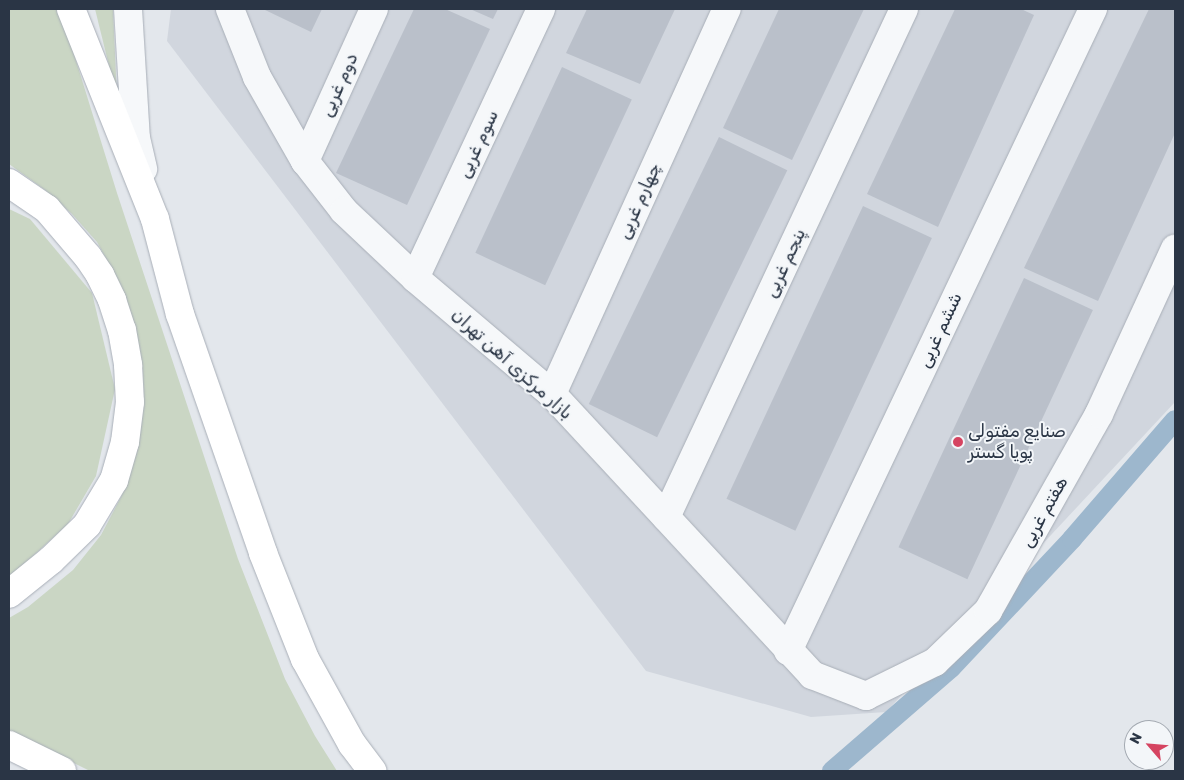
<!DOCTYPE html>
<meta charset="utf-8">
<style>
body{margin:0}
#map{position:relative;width:1184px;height:780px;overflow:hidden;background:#e3e7ec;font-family:Rubik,Cairo,sans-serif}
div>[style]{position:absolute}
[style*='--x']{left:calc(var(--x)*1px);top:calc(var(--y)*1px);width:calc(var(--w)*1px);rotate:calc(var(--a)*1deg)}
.built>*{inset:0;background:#d1d6de}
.green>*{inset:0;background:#cad6c4}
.canal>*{height:20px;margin:-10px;padding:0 10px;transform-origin:10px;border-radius:10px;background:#9db7cd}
.building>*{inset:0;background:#bac0ca;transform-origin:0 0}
.roads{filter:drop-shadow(0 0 1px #a8aeb7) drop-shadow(0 0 1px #a8aeb7)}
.minor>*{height:28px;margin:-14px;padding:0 14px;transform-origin:14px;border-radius:14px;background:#f6f8fa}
.highway>*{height:28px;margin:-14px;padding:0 14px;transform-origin:14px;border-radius:14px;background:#fff}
.dots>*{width:14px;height:14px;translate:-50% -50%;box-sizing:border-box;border:2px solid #f3f6f9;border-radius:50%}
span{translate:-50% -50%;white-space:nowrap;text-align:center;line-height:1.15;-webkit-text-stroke:4px #f3f6f9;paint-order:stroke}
.street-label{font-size:18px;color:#2a3545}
.poi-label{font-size:18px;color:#2a3545}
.left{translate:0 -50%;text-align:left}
.frame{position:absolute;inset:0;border:10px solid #2a3545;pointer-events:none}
.north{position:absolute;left:1124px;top:720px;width:50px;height:50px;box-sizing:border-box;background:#f3f6f9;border:1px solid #a3a9b1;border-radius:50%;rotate:297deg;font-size:14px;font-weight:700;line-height:20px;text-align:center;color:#2a3545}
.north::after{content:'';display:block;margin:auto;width:18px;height:22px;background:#d54461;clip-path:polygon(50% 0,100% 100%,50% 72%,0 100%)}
</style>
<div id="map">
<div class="built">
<div style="clip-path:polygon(171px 9px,1175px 9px,1175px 402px,886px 712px,811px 717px,646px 671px,167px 41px)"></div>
</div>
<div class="green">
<div style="clip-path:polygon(9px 9px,60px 9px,117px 193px,238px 559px,285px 679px,315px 736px,337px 771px,90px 771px,9px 731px,9px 618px,28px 607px,73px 570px,101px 535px,121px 497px,137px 448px,144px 405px,143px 374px,135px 327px,110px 266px,97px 242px,72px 214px,45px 190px,9px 164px)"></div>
<div style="clip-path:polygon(95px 9px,113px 9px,117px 98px)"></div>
<div style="clip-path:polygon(9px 209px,30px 219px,92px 293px,115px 389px,96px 476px,68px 524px,9px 578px)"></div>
</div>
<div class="canal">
<div style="--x:832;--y:771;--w:157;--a:-40.9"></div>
<div style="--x:951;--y:668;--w:177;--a:-46.8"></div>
<div style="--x:1072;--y:539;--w:157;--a:-49.1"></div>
</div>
<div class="building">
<div style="clip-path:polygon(263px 9px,322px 9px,311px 32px)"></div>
<div style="clip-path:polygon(414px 9px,445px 9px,490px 29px,407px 205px,336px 173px)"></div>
<div style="clip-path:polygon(470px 9px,498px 9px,493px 19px)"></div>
<div style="clip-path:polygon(587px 9px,675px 9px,640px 84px,566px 53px)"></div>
<div style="clip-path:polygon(779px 9px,864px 9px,792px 160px,723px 128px)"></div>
<div style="clip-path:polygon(955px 9px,1021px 9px,1034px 15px,938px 227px,867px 194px)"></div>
<div style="clip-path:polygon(1149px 9px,1175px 9px,1175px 133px,1098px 301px,1024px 268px)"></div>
<div style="left:562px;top:67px;width:77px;height:205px;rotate:25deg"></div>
<div style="left:719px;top:137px;width:76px;height:297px;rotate:26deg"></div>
<div style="left:863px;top:206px;width:76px;height:323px;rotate:25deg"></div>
<div style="left:1024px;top:278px;width:76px;height:297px;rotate:25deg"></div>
</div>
<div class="roads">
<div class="minor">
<div style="--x:128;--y:9;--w:129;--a:86.5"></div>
<div style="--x:136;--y:138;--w:32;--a:77"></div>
<div style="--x:230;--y:9;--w:73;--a:68.3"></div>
<div style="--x:257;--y:77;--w:97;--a:60.3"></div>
<div style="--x:305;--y:161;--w:63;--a:52"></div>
<div style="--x:344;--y:211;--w:98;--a:43.3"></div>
<div style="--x:415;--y:278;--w:180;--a:40.3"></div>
<div style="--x:552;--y:394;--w:383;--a:47.2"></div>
<div style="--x:812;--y:675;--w:58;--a:21.3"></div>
<div style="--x:866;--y:696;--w:77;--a:-26.2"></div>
<div style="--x:935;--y:662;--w:74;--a:-43.9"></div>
<div style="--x:988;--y:611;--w:226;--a:-60.6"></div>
<div style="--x:1099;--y:414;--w:182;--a:-65.3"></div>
<div style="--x:305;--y:161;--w:167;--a:-65.6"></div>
<div style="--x:415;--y:278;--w:297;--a:-64.9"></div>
<div style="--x:552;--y:394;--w:423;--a:-65.6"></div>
<div style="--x:666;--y:517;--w:561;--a:-64.9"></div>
<div style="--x:788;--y:651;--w:711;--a:-64.59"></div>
</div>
<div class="highway">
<div style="--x:71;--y:9;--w:226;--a:68.2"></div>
<div style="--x:155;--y:219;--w:98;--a:75.3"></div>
<div style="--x:180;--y:314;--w:253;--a:70.8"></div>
<div style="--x:263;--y:553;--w:114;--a:68.4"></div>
<div style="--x:305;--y:659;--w:97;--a:61.1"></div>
<div style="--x:352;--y:744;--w:34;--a:53"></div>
<div style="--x:9;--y:183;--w:46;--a:34.4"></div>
<div style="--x:47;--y:209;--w:63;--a:49.5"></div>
<div style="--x:88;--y:257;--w:22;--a:56"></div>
<div style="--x:100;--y:275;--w:28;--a:64"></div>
<div style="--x:112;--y:300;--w:32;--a:72"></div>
<div style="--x:122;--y:330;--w:36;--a:80"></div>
<div style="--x:128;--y:365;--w:37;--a:87"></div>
<div style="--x:130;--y:402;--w:40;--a:97.1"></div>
<div style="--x:125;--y:442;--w:40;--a:106"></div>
<div style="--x:114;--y:480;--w:52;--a:121"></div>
<div style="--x:87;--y:525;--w:50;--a:135.8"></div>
<div style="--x:51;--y:560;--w:54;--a:141"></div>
<div style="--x:9;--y:745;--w:59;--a:26.1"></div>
</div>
</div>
<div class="dots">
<div style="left:958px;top:442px;background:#d54461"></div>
</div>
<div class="street-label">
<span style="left:339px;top:85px;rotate:-66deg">دوم غربی</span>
<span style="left:478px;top:144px;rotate:-65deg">سوم غربی</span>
<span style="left:639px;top:201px;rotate:-66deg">چهارم غربی</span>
<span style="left:785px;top:263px;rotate:-65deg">پنجم غربی</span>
<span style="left:940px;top:330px;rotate:-65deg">ششم غربی</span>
<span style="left:512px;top:364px;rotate:42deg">بازار مرکزی آهن تهران</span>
<span style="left:1044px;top:512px;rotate:-61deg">هفتم غربی</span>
</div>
<div class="poi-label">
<span class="left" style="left:968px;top:442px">صنایع مفتولی<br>پویا گستر</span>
</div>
<div class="frame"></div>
<div class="north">N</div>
</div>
